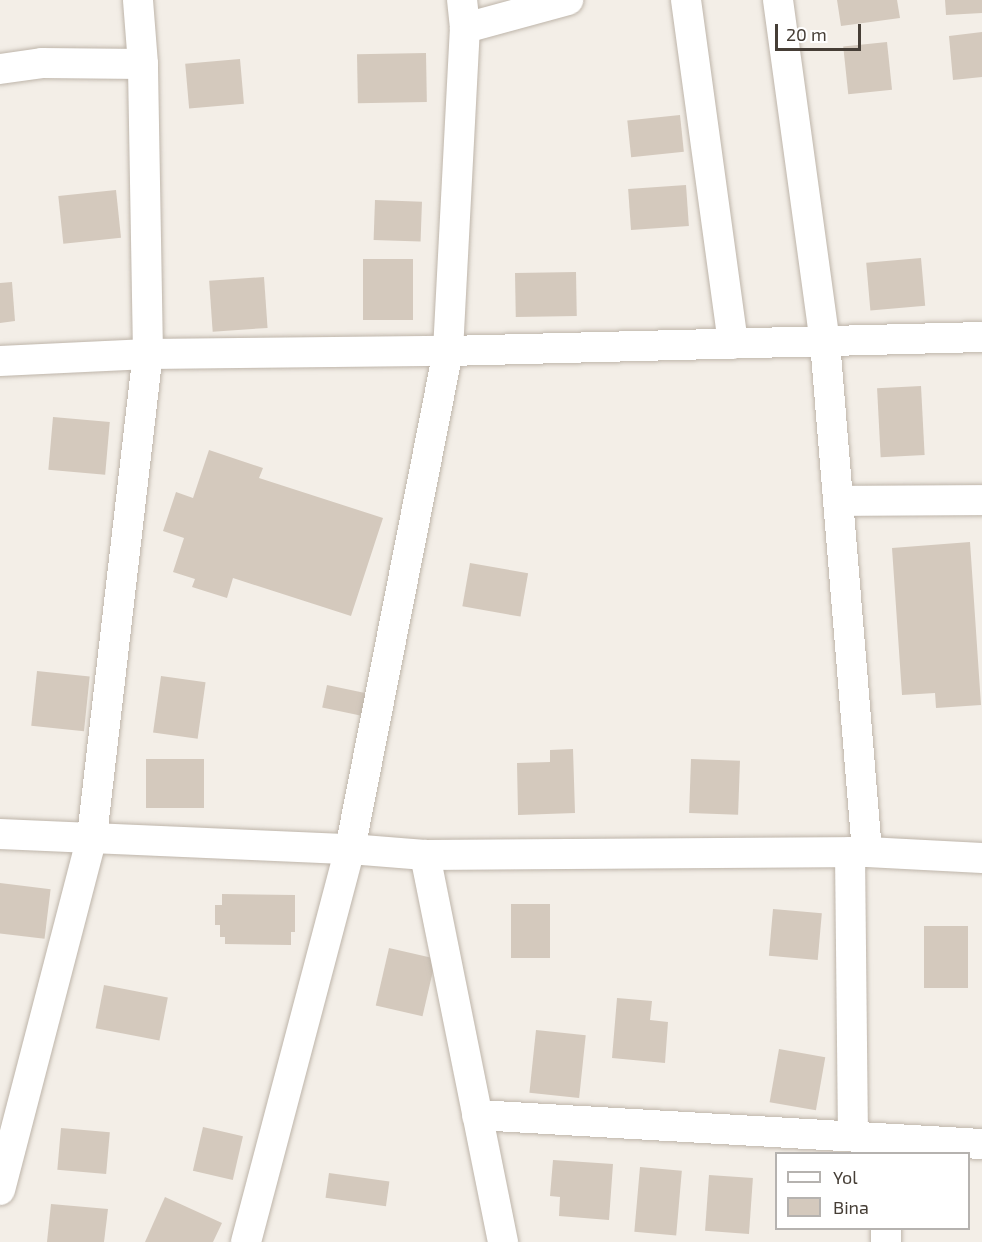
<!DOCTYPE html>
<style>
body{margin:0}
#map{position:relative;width:982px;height:1242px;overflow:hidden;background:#f3eee7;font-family:"Exo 2",sans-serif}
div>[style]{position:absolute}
.building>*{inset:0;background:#d4c9bd;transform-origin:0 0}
.roads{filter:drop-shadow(0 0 2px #beb5aa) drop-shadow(0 0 2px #beb5aa)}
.minor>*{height:30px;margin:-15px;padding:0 15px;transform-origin:15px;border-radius:15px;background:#fff}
span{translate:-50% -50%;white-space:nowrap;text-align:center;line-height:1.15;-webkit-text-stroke:5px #fff;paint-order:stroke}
.legend{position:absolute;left:775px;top:1152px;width:195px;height:78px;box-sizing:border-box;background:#fff;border:2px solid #b5b2af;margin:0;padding:8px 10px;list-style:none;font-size:18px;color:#463e36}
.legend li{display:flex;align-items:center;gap:12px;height:30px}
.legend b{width:30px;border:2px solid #b5b2af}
.scale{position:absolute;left:775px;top:24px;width:86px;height:27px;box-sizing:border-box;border:3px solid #463e36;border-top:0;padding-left:8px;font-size:18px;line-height:21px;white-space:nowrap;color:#463e36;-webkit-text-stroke:4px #fff;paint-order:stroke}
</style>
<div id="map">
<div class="building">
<div style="clip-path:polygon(837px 0,897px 0,900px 18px,841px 26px)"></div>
<div style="clip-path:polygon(945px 0,982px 0,982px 13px,946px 15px)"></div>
<div style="clip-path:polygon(982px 32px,982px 77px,953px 80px,949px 36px)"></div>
<div style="left:887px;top:42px;width:48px;height:44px;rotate:84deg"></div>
<div style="left:426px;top:53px;width:49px;height:69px;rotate:89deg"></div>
<div style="left:240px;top:59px;width:45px;height:55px;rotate:85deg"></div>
<div style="left:680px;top:115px;width:37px;height:53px;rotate:84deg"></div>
<div style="left:686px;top:185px;width:41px;height:58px;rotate:86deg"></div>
<div style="left:116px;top:190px;width:48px;height:58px;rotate:84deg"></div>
<div style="left:375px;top:200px;width:47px;height:40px;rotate:2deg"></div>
<div style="left:921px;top:258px;width:48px;height:55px;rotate:85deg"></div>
<div style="left:363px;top:259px;width:50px;height:61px"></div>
<div style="left:576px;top:272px;width:44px;height:61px;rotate:89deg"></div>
<div style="left:264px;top:277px;width:51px;height:55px;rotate:86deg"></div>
<div style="clip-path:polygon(12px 282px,15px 321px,0 323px,0 283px)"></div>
<div style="left:921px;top:386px;width:69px;height:44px;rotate:87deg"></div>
<div style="left:53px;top:417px;width:57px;height:53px;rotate:5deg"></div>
<div style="clip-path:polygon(209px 450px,263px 468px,259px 478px,383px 518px,351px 616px,233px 578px,227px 598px,192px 587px,195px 579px,173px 572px,184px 538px,163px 531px,176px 492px,193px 498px)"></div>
<div style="clip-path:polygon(970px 542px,981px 705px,936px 708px,935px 693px,902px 695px,892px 548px)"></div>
<div style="left:470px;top:563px;width:59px;height:44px;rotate:10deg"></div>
<div style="left:37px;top:671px;width:53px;height:55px;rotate:6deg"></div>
<div style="left:161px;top:676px;width:45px;height:57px;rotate:8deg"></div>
<div style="left:327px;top:685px;width:45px;height:23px;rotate:12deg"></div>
<div style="clip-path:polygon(573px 749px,575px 813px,518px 815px,517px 763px,550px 762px,550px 750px)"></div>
<div style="left:146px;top:759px;width:58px;height:49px"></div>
<div style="left:691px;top:759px;width:49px;height:54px;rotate:2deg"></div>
<div style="left:0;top:883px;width:51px;height:50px;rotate:7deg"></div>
<div style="clip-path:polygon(222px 894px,295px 895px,295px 932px,291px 932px,291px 945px,225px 944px,225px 937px,220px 937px,220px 925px,215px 925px,215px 905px,222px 905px)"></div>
<div style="left:511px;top:904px;width:39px;height:54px"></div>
<div style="left:773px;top:909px;width:49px;height:47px;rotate:5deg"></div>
<div style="left:924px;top:926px;width:44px;height:62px"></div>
<div style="left:389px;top:948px;width:48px;height:59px;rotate:13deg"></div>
<div style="left:104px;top:985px;width:65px;height:44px;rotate:11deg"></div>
<div style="clip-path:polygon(617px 998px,652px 1001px,650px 1020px,668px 1022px,665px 1063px,612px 1058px)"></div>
<div style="left:536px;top:1030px;width:50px;height:63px;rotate:6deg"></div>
<div style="left:779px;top:1049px;width:47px;height:54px;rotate:10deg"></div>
<div style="left:203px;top:1127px;width:41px;height:45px;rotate:13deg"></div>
<div style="left:61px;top:1128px;width:49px;height:42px;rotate:5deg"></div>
<div style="clip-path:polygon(553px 1160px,613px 1164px,609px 1220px,559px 1216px,560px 1197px,550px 1196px)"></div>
<div style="left:640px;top:1167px;width:42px;height:65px;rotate:5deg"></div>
<div style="left:329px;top:1173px;width:61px;height:25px;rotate:8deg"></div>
<div style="left:709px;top:1175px;width:44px;height:56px;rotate:4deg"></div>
<div style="clip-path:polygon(165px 1197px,222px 1223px,213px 1242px,145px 1242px)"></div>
<div style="clip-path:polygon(51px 1204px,108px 1209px,104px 1242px,47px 1242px)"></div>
</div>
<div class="roads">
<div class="minor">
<div style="left:686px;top:0;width:347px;rotate:82.2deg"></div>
<div style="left:778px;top:0;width:345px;rotate:82.2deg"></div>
<div style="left:825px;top:342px;width:512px;rotate:85.29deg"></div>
<div style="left:465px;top:28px;width:107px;rotate:-15.2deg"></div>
<div style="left:0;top:69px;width:42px;rotate:-8.1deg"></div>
<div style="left:42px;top:63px;width:101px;rotate:0.6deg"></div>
<div style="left:0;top:361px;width:148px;rotate:-2.7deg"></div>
<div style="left:148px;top:354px;width:300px;rotate:-0.6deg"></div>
<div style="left:448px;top:351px;width:534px;rotate:-1.5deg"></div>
<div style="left:839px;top:501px;width:143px;rotate:-0.4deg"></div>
<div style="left:0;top:834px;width:350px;rotate:2.5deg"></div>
<div style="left:350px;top:849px;width:75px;rotate:4.6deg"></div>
<div style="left:425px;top:855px;width:442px;rotate:-0.4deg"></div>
<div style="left:867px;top:852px;width:115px;rotate:3deg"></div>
<div style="left:850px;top:852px;width:283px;rotate:89.4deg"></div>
<div style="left:425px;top:855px;width:395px;rotate:78.6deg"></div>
<div style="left:477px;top:1115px;width:506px;rotate:3.29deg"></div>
<div style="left:0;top:1190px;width:366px;rotate:-75.4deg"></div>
<div style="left:92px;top:836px;width:485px;rotate:-83.4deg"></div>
<div style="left:148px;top:354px;width:290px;rotate:-91deg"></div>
<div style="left:143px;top:64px;width:64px;rotate:-94.5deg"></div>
<div style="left:886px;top:1228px;width:14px;rotate:90deg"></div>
<div style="left:246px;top:1242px;width:407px;rotate:-75.2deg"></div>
<div style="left:350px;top:849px;width:508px;rotate:-78.87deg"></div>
<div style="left:448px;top:351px;width:323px;rotate:-87deg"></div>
<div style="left:465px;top:28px;width:28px;rotate:-96deg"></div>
</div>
</div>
<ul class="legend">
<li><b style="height:8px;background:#fff"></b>Yol</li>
<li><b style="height:16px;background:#d4c9bd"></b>Bina</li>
</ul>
<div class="scale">20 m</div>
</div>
